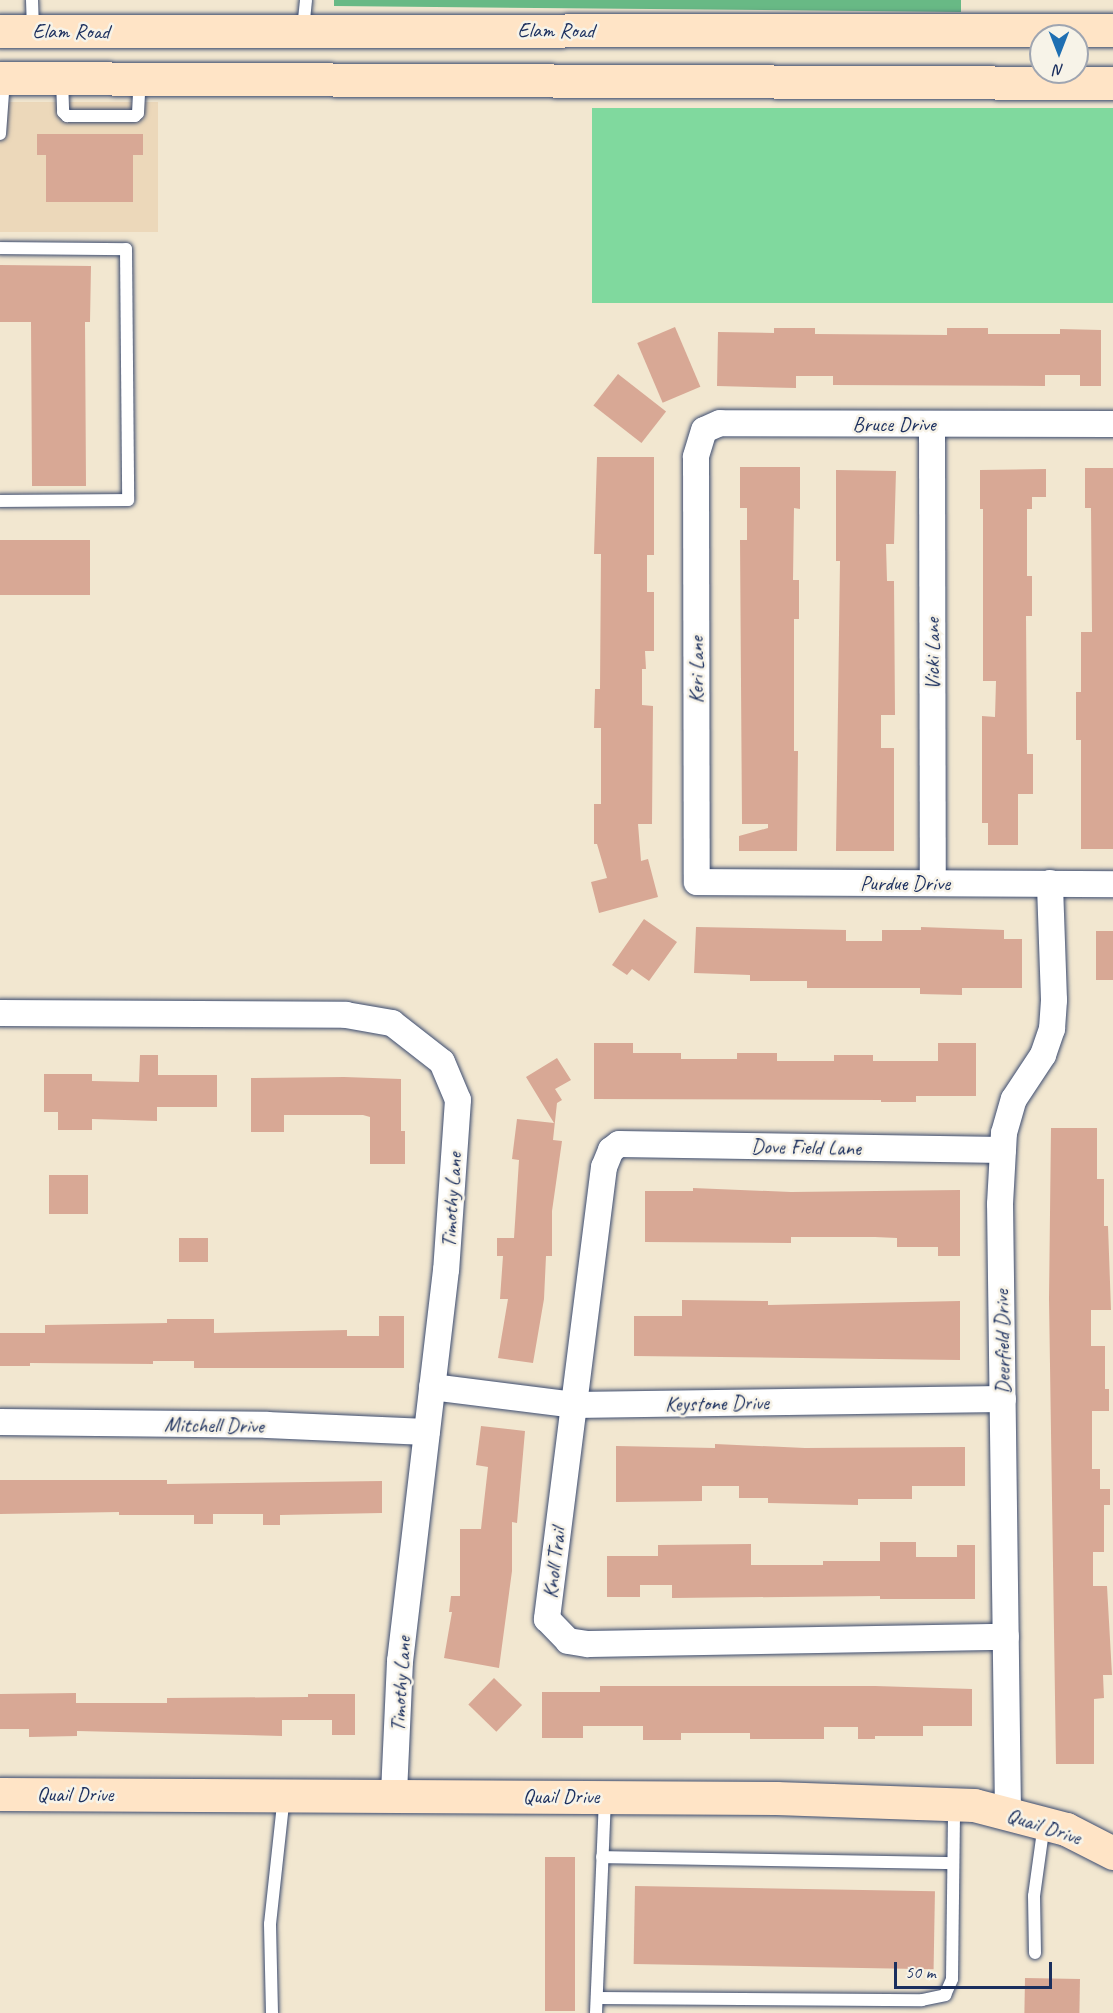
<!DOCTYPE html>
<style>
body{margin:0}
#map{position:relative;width:1113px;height:2013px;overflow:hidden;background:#f2e7d0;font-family:Caveat,sans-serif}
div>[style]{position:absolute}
.built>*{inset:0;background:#ecd8ba;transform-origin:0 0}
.green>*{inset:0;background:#80d99e;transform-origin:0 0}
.forest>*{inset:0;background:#68b985}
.building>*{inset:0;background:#d8a895;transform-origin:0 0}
.roads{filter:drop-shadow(0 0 2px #3b4b6f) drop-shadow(0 0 2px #3b4b6f)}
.lane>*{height:12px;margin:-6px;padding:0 6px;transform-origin:6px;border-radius:6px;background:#fff}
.street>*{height:26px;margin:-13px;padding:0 13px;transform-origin:13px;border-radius:13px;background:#fff}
.secondary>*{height:33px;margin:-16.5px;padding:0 16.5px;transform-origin:16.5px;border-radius:16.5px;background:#ffe4c6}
span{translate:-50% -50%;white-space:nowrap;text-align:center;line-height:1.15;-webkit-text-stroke:5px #f7f3e8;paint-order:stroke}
.street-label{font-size:21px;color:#1b2f5e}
.north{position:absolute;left:1029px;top:24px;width:60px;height:60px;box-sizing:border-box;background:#f7f3e8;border:2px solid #9fa5b1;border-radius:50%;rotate:180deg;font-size:16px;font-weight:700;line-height:24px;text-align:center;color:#1b2f5e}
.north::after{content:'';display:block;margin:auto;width:21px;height:27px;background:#1f6fb2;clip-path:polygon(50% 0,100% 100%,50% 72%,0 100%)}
.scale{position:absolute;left:894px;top:1962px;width:158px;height:27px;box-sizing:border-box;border:3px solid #1b2f5e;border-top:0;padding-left:8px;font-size:18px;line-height:21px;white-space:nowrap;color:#1b2f5e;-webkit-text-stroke:4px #f7f3e8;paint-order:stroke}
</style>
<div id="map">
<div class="built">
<div style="left:0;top:102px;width:158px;height:130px"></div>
</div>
<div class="green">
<div style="left:592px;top:108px;width:521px;height:195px"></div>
</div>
<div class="forest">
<div style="clip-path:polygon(334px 0,961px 0,961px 12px,334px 6px)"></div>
</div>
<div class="building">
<div style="clip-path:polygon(37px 134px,143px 134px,143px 155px,133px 155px,133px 202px,46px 202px,46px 155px,37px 155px)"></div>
<div style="clip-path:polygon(0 265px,91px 266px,90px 322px,85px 322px,86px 486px,32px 486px,31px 322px,0 322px)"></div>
<div style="left:675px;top:327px;width:65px;height:41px;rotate:67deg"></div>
<div style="clip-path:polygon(774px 328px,815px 328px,815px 334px,947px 335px,947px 328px,988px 328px,988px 334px,1060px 334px,1060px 329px,1101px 330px,1101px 386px,1080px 386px,1080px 375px,1045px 375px,1045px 386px,833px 385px,833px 376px,796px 376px,796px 388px,717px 386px,718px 332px,774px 333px)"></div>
<div style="left:618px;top:374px;width:61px;height:40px;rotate:38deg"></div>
<div style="clip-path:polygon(597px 457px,654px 457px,654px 555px,647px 555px,647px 592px,654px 592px,654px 651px,645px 651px,646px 669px,642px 669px,642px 705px,653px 706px,652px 824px,638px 824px,641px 861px,648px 859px,658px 897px,599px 913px,591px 882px,607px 878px,597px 844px,594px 844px,594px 804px,601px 804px,601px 728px,594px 728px,595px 689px,600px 689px,601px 554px,594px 554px)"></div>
<div style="clip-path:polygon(740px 467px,800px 467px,800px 509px,794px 508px,793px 580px,799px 580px,799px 619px,794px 619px,794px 751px,798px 751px,797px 851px,739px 851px,739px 836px,768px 828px,768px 824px,742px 824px,740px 540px,747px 540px,747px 508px,740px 508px)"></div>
<div style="clip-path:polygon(1085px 468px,1113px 468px,1113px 849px,1081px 849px,1081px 740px,1076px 740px,1076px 692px,1081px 692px,1081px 632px,1092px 632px,1091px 508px,1085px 508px)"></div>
<div style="clip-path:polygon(1046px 469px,1046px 497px,1032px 497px,1032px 509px,1027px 509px,1027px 576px,1032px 576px,1032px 616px,1026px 616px,1027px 754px,1033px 754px,1033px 794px,1018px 794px,1018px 845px,988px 845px,988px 823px,982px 823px,982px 716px,995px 717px,996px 681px,983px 681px,983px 509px,980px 509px,980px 470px)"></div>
<div style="clip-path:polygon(836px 470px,896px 471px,894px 544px,886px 544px,887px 581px,894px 581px,895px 715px,881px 715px,881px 748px,894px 748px,894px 851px,836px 851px,840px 561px,836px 561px)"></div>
<div style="left:0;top:540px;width:90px;height:55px"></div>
<div style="clip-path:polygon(644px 919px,677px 942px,649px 981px,632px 969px,627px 975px,612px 965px)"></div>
<div style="clip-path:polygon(696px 927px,846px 930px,846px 941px,882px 941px,882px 930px,921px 930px,921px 927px,1004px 930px,1004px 939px,1022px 939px,1022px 988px,962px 988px,962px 995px,920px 994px,920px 988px,807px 988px,807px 981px,750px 981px,750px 975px,694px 973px)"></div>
<div style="left:1096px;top:931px;width:17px;height:49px"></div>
<div style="clip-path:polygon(594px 1043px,633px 1043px,633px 1053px,681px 1053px,681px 1059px,737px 1059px,737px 1053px,777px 1053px,777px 1061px,834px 1061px,834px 1055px,873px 1055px,873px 1061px,938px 1061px,938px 1043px,976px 1043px,976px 1096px,916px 1096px,916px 1102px,881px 1102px,881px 1100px,594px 1099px)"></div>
<div style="clip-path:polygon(140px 1055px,158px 1055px,158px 1075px,217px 1075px,217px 1107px,157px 1107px,157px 1121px,92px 1119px,92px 1130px,58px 1130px,58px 1112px,44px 1112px,44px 1074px,92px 1074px,92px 1081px,139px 1082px)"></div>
<div style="clip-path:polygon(557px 1058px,571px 1080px,555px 1089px,562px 1100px,557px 1103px,553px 1140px,562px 1141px,552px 1211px,552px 1256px,546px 1256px,544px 1299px,533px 1363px,498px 1358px,508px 1299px,500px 1299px,503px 1256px,497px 1256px,497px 1238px,514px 1238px,519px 1160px,512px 1159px,517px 1119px,554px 1123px,526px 1077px)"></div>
<div style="clip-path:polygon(344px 1077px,401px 1079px,401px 1131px,405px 1131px,405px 1164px,370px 1164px,370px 1117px,363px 1115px,284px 1115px,284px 1132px,251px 1132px,251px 1078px)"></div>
<div style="clip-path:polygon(1051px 1128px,1097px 1128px,1097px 1179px,1104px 1179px,1104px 1226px,1108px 1226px,1111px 1310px,1091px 1310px,1091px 1346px,1105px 1346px,1105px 1389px,1109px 1389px,1109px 1411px,1092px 1411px,1092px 1469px,1100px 1469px,1100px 1489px,1110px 1489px,1110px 1505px,1104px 1505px,1104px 1552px,1093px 1552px,1093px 1586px,1107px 1586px,1112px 1675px,1103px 1675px,1104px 1698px,1094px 1699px,1094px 1764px,1056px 1764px,1049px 1299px)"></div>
<div style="left:49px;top:1175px;width:39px;height:39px"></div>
<div style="clip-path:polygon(693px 1188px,791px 1192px,960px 1190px,960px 1256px,938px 1256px,938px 1247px,897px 1247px,897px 1238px,875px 1237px,791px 1237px,791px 1243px,645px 1242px,645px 1191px,693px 1191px)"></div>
<div style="left:179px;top:1238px;width:29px;height:24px"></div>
<div style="clip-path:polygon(682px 1300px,768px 1301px,768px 1305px,960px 1301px,960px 1360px,634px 1356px,634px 1316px,682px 1316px)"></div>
<div style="clip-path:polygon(379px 1316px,404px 1316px,404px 1368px,194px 1368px,194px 1361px,153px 1361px,153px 1364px,30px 1363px,30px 1366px,0 1366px,0 1333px,45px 1333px,45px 1325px,167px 1323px,167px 1319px,214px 1319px,214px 1333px,347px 1330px,347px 1336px,379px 1336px)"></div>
<div style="clip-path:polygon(481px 1426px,525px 1431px,517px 1523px,512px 1522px,512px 1571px,499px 1668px,444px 1658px,452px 1612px,449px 1612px,451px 1596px,460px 1596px,460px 1529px,481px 1529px,488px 1467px,476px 1465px)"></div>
<div style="clip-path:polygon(715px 1444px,805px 1448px,965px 1447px,965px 1486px,912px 1486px,912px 1499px,858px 1499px,858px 1505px,768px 1503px,768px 1498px,739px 1498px,739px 1486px,702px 1486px,702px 1501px,616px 1502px,616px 1446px,715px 1448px)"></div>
<div style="clip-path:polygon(0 1480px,167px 1480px,167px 1484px,382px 1481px,382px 1513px,280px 1515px,280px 1525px,263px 1525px,263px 1514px,213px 1514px,213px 1524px,194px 1524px,194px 1515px,119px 1515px,119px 1512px,0 1514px)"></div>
<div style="clip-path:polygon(880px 1542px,916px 1542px,916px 1557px,957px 1557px,957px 1545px,975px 1545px,975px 1599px,880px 1599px,880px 1596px,672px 1598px,672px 1585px,640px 1585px,640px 1597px,607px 1597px,607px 1556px,658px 1556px,658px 1545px,751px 1544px,751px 1565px,823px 1565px,823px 1561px,880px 1561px)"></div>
<div style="left:494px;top:1678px;width:39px;height:37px;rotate:44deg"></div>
<div style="clip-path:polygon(600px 1686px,875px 1686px,972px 1689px,972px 1726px,923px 1726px,923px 1736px,875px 1736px,875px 1739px,858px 1739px,858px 1727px,824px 1727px,824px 1739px,750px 1739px,750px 1733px,681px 1733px,681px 1740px,643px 1740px,643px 1726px,583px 1726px,583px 1738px,542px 1738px,542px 1692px,600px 1692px)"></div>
<div style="clip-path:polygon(76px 1693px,76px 1703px,167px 1703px,167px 1698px,308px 1697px,308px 1694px,355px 1694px,355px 1735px,332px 1735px,332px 1720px,282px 1720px,282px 1736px,77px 1731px,77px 1736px,29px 1737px,29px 1729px,0 1729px,0 1694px)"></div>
<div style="left:545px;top:1857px;width:30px;height:154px"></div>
<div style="left:635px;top:1886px;width:300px;height:78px;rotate:1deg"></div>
<div style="left:1025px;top:1978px;width:55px;height:35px;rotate:1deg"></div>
</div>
<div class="roads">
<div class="lane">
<div style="left:32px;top:0;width:29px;rotate:88deg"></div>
<div style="left:303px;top:29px;width:29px;rotate:-84deg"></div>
<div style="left:62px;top:79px;width:33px;rotate:88deg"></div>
<div style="left:63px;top:112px;width:6px;rotate:45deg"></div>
<div style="left:67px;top:116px;width:68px"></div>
<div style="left:135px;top:116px;width:4px;rotate:-45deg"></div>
<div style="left:138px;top:113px;width:33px;rotate:-87deg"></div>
<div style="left:0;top:134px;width:55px;rotate:-85.8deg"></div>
<div style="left:0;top:248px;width:126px;rotate:0.5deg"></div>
<div style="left:126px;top:249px;width:251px;rotate:89.5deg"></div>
<div style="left:128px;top:500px;width:128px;rotate:179.6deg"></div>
<div style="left:602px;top:1857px;width:351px;rotate:1deg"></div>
<div style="left:1035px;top:1953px;width:57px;rotate:-91deg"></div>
<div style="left:1034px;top:1896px;width:73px;rotate:-82.1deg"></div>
<div style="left:597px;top:1998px;width:325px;rotate:0.4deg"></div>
<div style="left:922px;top:2000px;width:24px;rotate:-12deg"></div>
<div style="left:945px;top:1995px;width:17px;rotate:-66deg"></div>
<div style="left:952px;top:1979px;width:173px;rotate:-89.3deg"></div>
<div style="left:272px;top:2013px;width:89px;rotate:-91.3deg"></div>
<div style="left:270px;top:1924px;width:129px;rotate:-83.8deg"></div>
<div style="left:596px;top:2013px;width:215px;rotate:-87.6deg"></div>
</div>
<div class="street">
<div style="left:932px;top:424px;width:459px;rotate:89.9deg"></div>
<div style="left:1113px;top:424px;width:393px;rotate:-179.9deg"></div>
<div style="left:720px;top:423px;width:17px;rotate:156deg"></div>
<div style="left:704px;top:430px;width:28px;rotate:107deg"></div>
<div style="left:696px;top:457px;width:425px;rotate:89.9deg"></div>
<div style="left:697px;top:882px;width:416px;rotate:0.3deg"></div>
<div style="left:0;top:1013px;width:346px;rotate:0.3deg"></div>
<div style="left:346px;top:1015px;width:47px;rotate:9.9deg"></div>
<div style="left:392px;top:1023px;width:63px;rotate:38deg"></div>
<div style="left:442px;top:1062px;width:41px;rotate:67.2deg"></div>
<div style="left:458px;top:1100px;width:170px;rotate:94deg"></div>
<div style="left:446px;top:1270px;width:394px;rotate:96.7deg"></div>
<div style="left:400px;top:1661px;width:134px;rotate:92.6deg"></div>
<div style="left:1003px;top:1150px;width:384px;rotate:-179.1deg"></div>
<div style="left:619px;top:1144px;width:10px;rotate:143deg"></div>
<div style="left:611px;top:1150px;width:18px;rotate:112deg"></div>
<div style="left:604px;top:1167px;width:456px;rotate:97.2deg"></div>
<div style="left:547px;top:1619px;width:30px;rotate:46deg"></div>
<div style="left:568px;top:1641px;width:20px;rotate:9deg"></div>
<div style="left:588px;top:1644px;width:418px;rotate:-1deg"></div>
<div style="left:432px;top:1387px;width:143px;rotate:7.2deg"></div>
<div style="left:574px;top:1405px;width:429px;rotate:-0.8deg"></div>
<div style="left:0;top:1422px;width:267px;rotate:0.6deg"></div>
<div style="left:267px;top:1425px;width:160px;rotate:2.5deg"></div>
<div style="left:1008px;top:1813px;width:609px;rotate:-90.75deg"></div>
<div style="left:1000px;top:1204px;width:71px;rotate:-86.8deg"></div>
<div style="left:1004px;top:1133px;width:35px;rotate:-74deg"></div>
<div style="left:1014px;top:1099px;width:53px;rotate:-56.6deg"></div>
<div style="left:1043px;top:1055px;width:28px;rotate:-71deg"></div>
<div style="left:1052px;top:1029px;width:29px;rotate:-86deg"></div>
<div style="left:1054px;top:1000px;width:117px;rotate:-92deg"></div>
</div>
<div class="secondary">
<div style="left:0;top:31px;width:1113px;rotate:-0.05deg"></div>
<div style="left:0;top:78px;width:1113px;rotate:0.26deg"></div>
<div style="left:0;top:1794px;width:776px;rotate:0.3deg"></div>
<div style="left:776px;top:1798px;width:198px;rotate:2deg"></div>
<div style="left:974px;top:1805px;width:95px;rotate:14.6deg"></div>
<div style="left:1066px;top:1829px;width:53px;rotate:27.1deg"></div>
</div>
</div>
<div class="street-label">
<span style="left:556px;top:30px">Elam Road</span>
<span style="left:71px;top:31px">Elam Road</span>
<span style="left:894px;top:424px">Bruce Drive</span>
<span style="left:932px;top:654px;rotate:-90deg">Vicki Lane</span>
<span style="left:696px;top:670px;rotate:-90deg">Keri Lane</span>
<span style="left:905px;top:883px">Purdue Drive</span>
<span style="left:806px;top:1147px;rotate:1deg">Dove Field Lane</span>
<span style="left:451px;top:1200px;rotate:-86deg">Timothy Lane</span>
<span style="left:1002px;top:1342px;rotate:-91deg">Deerfield Drive</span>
<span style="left:717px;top:1403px;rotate:-1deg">Keystone Drive</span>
<span style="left:214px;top:1425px;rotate:1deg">Mitchell Drive</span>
<span style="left:554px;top:1563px;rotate:-83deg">Knoll Trail</span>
<span style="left:400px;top:1684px;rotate:-86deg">Timothy Lane</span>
<span style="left:75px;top:1794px">Quail Drive</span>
<span style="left:561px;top:1796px">Quail Drive</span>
<span style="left:1044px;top:1826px;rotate:18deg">Quail Drive</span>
</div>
<div class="north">N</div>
<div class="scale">50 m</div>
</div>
